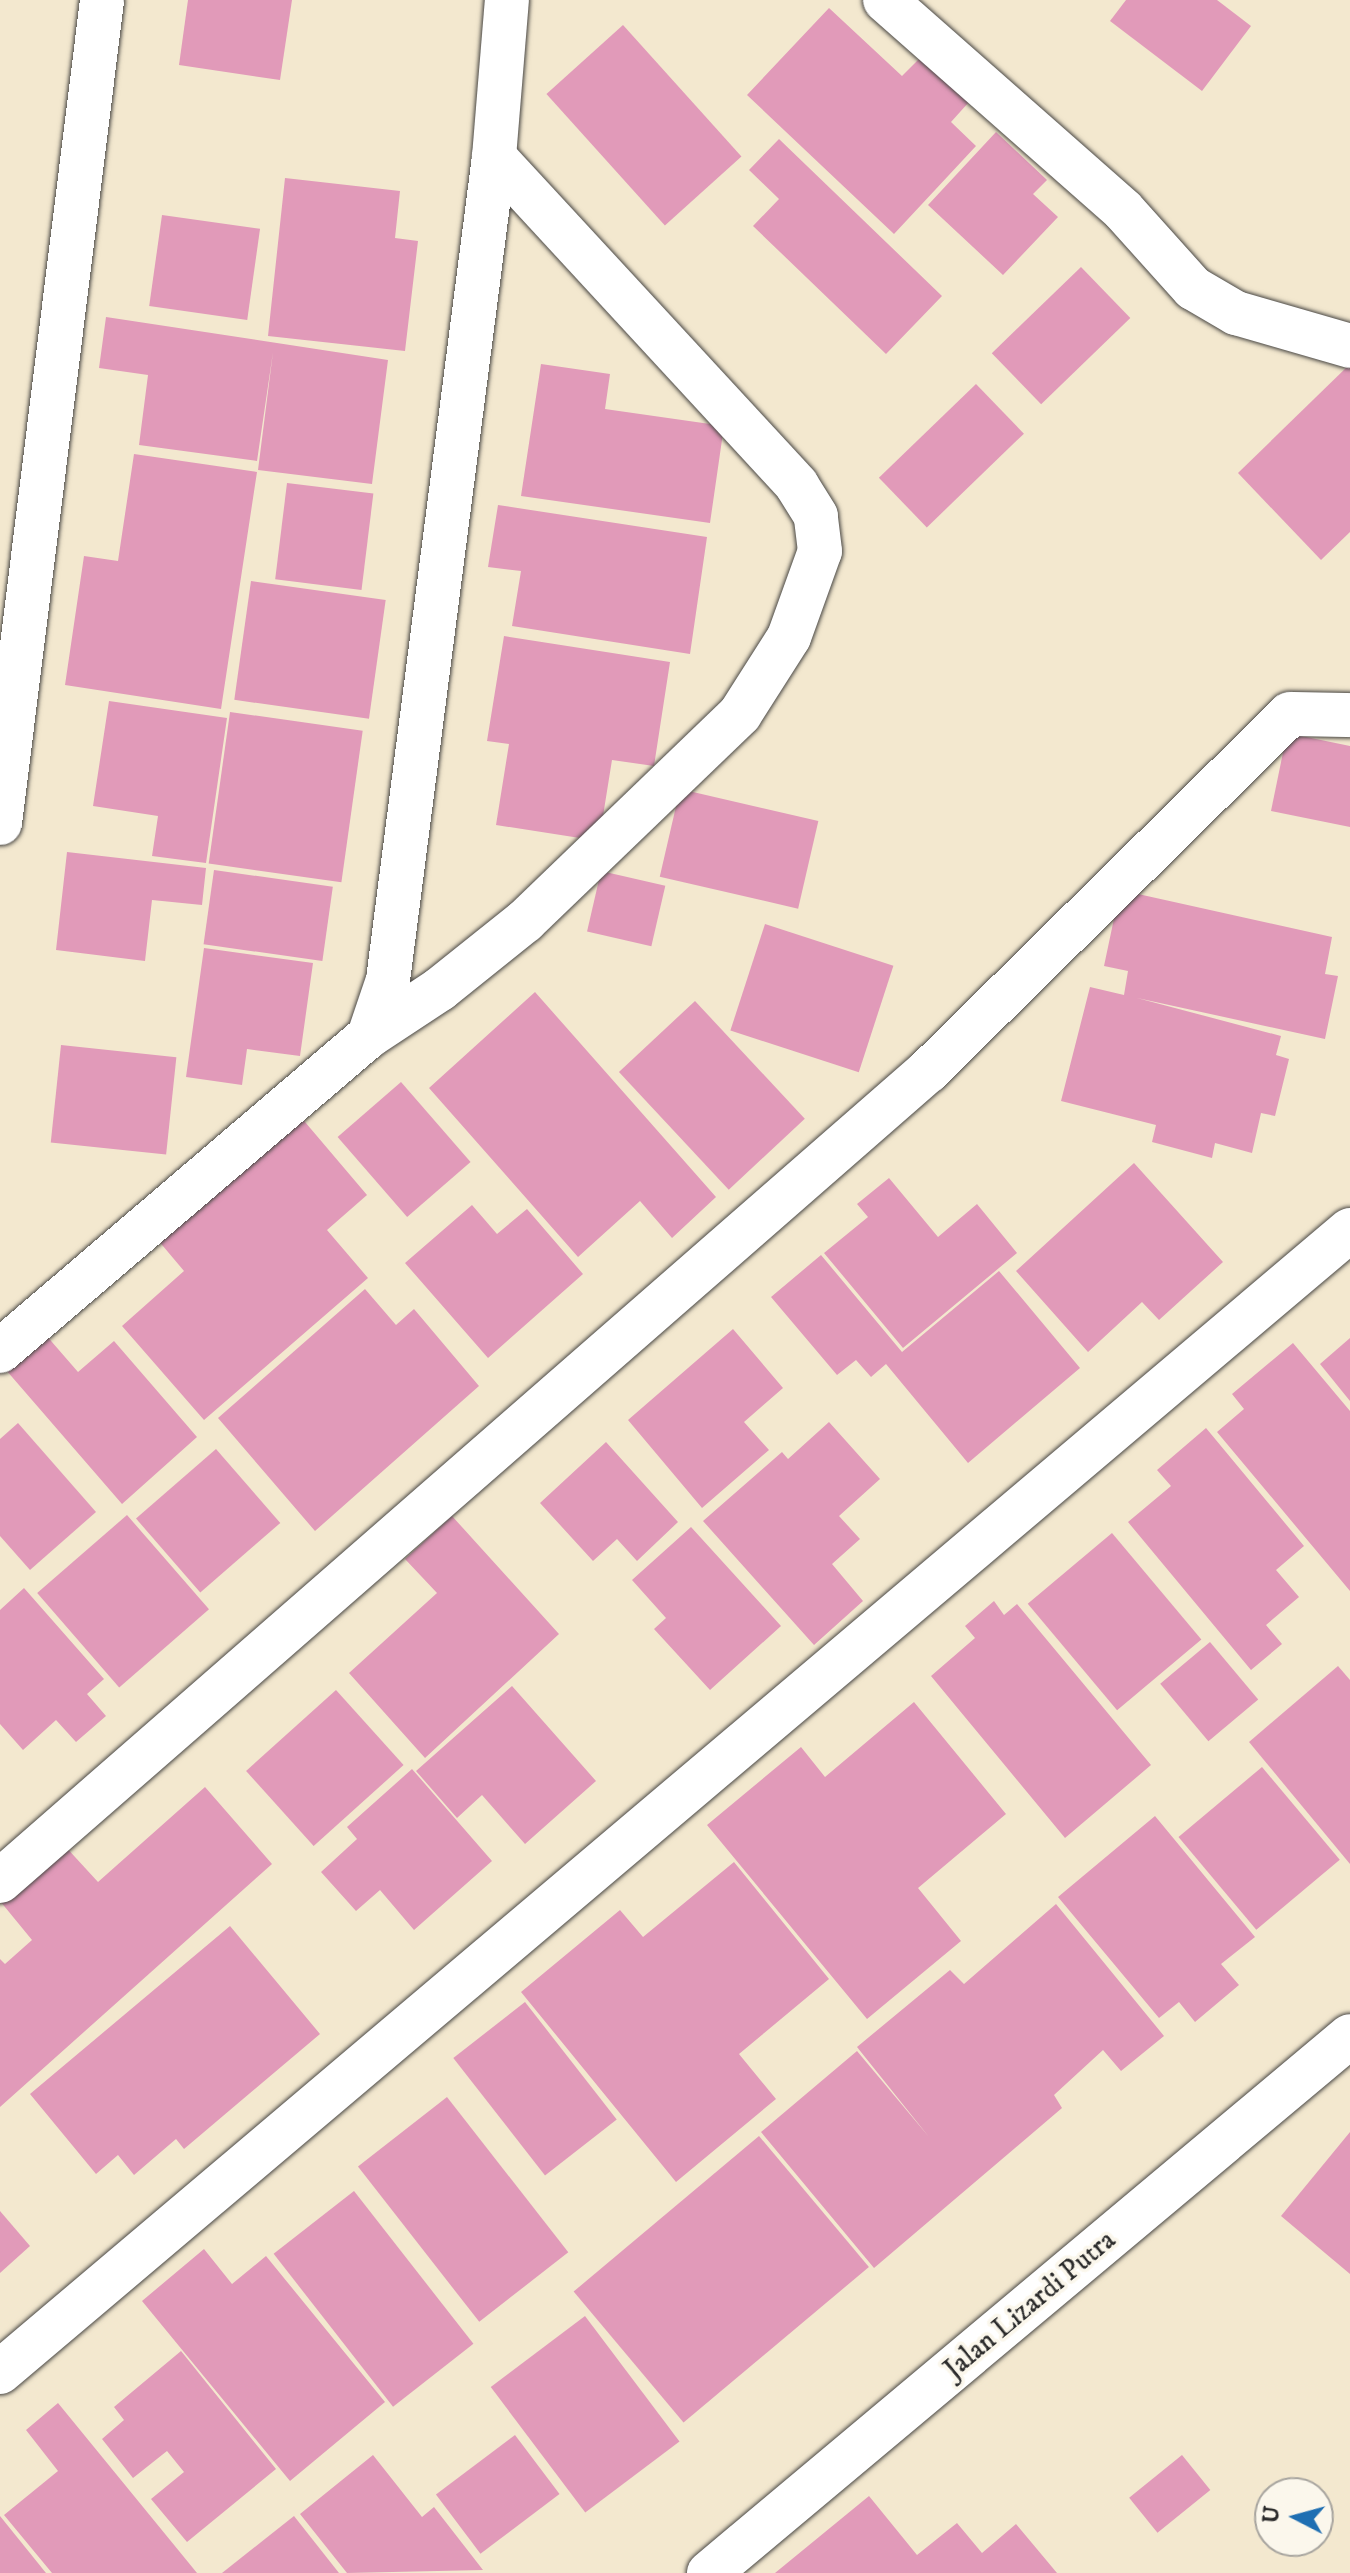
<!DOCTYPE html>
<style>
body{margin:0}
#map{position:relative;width:1350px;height:2573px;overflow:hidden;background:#f3e8cf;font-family:"IM FELL DW Pica",serif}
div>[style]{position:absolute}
.building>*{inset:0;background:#e19ab9;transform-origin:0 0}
.roads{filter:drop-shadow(0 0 2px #494744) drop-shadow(0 0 2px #494744)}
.minor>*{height:44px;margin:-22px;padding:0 22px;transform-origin:22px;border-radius:22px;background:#fff}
span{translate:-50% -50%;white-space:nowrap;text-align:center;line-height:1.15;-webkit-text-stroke:7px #fbf7ec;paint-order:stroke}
.street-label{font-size:28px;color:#2b2b2b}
.north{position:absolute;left:1254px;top:2477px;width:80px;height:80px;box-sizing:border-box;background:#fbf7ec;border:2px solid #a8a59f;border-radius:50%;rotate:276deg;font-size:22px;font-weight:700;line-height:32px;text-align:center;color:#2b2b2b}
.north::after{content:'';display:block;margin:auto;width:28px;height:36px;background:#1f6fb2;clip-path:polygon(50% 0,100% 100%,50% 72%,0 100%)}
</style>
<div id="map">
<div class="building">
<div style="clip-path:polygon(188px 0,292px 0,280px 80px,179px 65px)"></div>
<div style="clip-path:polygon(1126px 0,1217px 0,1251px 26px,1202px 91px,1110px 21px)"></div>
<div style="clip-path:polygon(829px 8px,902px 76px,922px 56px,969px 102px,951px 122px,976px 146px,894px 234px,747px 95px)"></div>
<div style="left:623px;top:25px;width:177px;height:103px;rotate:48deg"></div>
<div style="clip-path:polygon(996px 132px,1047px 180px,1033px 194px,1058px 217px,1003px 275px,928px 205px)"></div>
<div style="clip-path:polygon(779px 139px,942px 296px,886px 354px,753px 226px,779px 199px,749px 170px)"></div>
<div style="clip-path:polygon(285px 178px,400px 191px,395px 238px,418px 241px,405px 351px,268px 336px)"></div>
<div style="left:162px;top:215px;width:99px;height:92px;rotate:8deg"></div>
<div style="left:1081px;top:267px;width:71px;height:124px;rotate:46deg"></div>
<div style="clip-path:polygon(106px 317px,388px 360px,372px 484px,258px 470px,273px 352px,257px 461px,139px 445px,148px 375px,99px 368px)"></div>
<div style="clip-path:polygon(541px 364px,610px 374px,605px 409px,724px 426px,710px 523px,521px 496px)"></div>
<div style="clip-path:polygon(1350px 364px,1350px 532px,1321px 560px,1238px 473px)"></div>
<div style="left:976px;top:384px;width:69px;height:135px;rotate:46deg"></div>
<div style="clip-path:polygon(134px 454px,257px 472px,221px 709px,65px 685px,84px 556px,118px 561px)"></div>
<div style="left:287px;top:483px;width:87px;height:97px;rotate:7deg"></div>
<div style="clip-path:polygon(498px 505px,707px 537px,690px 654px,512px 626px,521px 571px,488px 567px)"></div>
<div style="left:251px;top:581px;width:136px;height:120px;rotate:8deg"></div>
<div style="clip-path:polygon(504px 636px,670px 662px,654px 766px,612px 760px,599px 841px,496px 825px,509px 744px,487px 741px)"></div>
<div style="clip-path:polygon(109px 701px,227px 718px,206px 863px,152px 856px,158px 816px,93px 806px)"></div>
<div style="left:230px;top:712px;width:134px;height:153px;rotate:8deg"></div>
<div style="clip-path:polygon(1287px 733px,1350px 746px,1350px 827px,1271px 811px)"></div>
<div style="left:680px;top:789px;width:142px;height:90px;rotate:13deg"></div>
<div style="clip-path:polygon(67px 852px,206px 868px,202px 905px,152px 900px,145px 961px,56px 950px)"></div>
<div style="left:214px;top:870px;width:120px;height:75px;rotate:8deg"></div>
<div style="left:601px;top:871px;width:66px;height:62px;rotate:13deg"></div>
<div style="clip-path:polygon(1120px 890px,1332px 937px,1325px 974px,1338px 976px,1325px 1039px,1137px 998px,1281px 1036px,1276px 1055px,1289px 1059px,1275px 1116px,1261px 1113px,1252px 1153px,1215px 1143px,1212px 1158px,1152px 1142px,1156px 1125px,1061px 1101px,1090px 987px,1124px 995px,1128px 971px,1104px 966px)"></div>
<div style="left:765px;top:924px;width:135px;height:112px;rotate:18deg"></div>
<div style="clip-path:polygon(204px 948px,313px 963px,300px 1056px,247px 1049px,242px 1085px,186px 1077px)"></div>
<div style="clip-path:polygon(535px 992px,716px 1197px,672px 1238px,640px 1201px,578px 1257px,429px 1088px)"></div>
<div style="left:695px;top:1001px;width:161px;height:104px;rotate:47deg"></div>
<div style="left:61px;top:1045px;width:116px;height:98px;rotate:6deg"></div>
<div style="left:401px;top:1082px;width:106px;height:84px;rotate:49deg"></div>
<div style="clip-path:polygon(294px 1109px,367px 1195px,327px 1230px,368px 1278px,204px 1420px,122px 1326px,184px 1271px,152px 1233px)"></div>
<div style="clip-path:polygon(1134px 1163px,1223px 1262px,1159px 1320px,1142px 1302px,1088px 1352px,1016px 1271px)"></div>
<div style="clip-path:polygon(889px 1178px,938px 1237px,977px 1204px,1017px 1253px,903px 1348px,824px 1253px,868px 1217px,857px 1204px)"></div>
<div style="clip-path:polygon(472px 1205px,497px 1234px,527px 1209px,583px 1274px,488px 1358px,405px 1263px)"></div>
<div style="clip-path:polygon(821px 1255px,902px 1352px,999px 1271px,1080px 1368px,968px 1463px,886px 1364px,871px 1377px,856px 1360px,837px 1375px,771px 1297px)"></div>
<div style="clip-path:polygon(365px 1289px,396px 1325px,414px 1309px,479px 1386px,315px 1531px,218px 1418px)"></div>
<div style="clip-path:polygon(733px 1329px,783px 1388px,744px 1422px,769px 1450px,702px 1508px,628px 1420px)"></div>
<div style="clip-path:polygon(45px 1334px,78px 1372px,114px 1341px,197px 1437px,122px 1504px,6px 1370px)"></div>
<div style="clip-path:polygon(1350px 1338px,1350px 1401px,1320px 1364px)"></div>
<div style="clip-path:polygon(1293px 1343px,1350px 1411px,1350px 1591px,1217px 1432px,1244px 1409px,1232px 1394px)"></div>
<div style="clip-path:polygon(829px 1422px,880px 1479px,839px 1516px,860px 1539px,832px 1564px,863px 1601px,814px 1645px,703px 1521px,782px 1452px,788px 1459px)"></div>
<div style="clip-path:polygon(18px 1423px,96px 1512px,30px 1570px,0 1536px,0 1439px)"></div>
<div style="clip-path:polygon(1206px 1428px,1304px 1546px,1276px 1570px,1299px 1597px,1266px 1625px,1282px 1644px,1251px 1670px,1128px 1522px,1171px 1486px,1157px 1470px)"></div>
<div style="clip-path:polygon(606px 1442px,678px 1522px,637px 1561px,617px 1539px,593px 1561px,540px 1503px)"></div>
<div style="left:216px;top:1449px;width:98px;height:106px;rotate:49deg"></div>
<div style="left:127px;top:1515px;width:125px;height:119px;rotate:49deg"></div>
<div style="clip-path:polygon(452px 1516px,559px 1634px,425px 1758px,349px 1673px,437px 1593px,405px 1559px)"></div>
<div style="clip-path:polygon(691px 1527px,781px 1626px,710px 1690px,654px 1629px,666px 1618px,632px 1580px)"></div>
<div style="left:1112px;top:1533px;width:139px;height:110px;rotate:50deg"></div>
<div style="clip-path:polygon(24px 1588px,104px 1679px,87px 1694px,106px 1716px,76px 1742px,56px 1720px,23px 1750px,0 1724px,0 1610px)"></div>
<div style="clip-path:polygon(994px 1601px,1004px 1615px,1017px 1604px,1151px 1765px,1065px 1838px,931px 1676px,975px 1638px,965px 1626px)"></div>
<div style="left:1210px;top:1642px;width:75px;height:65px;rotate:50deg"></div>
<div style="clip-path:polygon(1338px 1666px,1350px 1680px,1350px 1864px,1249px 1742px)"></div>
<div style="clip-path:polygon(512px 1686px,596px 1781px,525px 1844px,482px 1795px,457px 1818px,416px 1771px)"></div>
<div style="left:336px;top:1690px;width:101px;height:121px;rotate:48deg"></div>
<div style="clip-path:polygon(914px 1702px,1006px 1814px,918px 1888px,961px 1941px,867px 2019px,707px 1825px,801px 1747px,825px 1777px)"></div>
<div style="left:1262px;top:1767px;width:121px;height:109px;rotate:50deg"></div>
<div style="clip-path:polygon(412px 1769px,492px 1861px,414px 1930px,380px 1890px,356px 1911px,321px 1872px,357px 1839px,347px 1827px)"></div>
<div style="clip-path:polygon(205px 1787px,272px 1864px,0 2107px,0 1959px,5px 1964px,32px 1940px,0 1901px,64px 1845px,98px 1882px)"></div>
<div style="clip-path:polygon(1155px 1816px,1255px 1937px,1221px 1964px,1239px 1985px,1195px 2022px,1179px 2002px,1159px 2018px,1058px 1897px)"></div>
<div style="clip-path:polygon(734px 1862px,829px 1979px,739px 2054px,776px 2099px,676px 2182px,521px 1992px,620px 1910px,643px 1937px)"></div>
<div style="clip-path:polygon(1056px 1904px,1164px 2036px,1121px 2071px,1103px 2050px,1054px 2095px,1062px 2108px,874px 2268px,761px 2132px,857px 2051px,929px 2137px,857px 2047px,950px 1970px,964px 1984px)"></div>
<div style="clip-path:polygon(230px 1926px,320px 2034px,184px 2149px,176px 2139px,134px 2175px,118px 2155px,96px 2174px,30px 2094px)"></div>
<div style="left:525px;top:2002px;width:149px;height:91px;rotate:52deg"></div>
<div style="left:447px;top:2097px;width:197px;height:113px;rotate:52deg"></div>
<div style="clip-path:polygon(1350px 2132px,1350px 2274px,1281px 2216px)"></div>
<div style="left:759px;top:2136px;width:171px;height:242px;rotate:50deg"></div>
<div style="left:354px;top:2191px;width:194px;height:102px;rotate:52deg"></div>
<div style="clip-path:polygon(0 2211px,30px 2246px,0 2273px)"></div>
<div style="clip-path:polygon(204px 2249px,232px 2284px,266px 2256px,385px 2402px,290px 2481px,142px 2301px)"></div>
<div style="left:585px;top:2316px;width:157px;height:118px;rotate:53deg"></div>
<div style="clip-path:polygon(181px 2351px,276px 2469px,187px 2542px,151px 2499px,184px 2472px,167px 2451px,133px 2478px,102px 2439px,124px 2420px,114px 2407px)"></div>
<div style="clip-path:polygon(58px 2403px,197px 2573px,52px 2573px,4px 2515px,58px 2471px,26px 2430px)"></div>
<div style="left:515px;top:2435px;width:74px;height:99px;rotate:53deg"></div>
<div style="clip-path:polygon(373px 2455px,422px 2517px,434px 2507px,483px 2570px,347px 2573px,300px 2514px)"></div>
<div style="left:1182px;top:2455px;width:45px;height:68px;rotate:51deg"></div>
<div style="clip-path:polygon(869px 2496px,917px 2555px,957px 2523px,982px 2553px,1016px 2524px,1057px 2573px,775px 2573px)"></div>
<div style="clip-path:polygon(0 2516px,46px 2573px,0 2573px)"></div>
<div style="clip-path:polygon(294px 2516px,339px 2573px,222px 2573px)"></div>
</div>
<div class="roads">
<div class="minor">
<div style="left:885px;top:0;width:317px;rotate:41.4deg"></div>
<div style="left:1123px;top:210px;width:105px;rotate:48.1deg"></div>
<div style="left:1193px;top:288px;width:50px;rotate:30.2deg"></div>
<div style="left:1236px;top:313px;width:119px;rotate:16.1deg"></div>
<div style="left:0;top:823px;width:829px;rotate:-82.93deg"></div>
<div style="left:369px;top:1036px;width:59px;rotate:-71.3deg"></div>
<div style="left:388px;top:980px;width:830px;rotate:-82.66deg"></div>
<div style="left:494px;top:157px;width:158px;rotate:-85.3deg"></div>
<div style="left:0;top:1351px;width:485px;rotate:-40.5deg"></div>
<div style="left:369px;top:1036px;width:85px;rotate:-33.5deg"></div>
<div style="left:440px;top:989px;width:109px;rotate:-38.7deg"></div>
<div style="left:525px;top:921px;width:298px;rotate:-43.9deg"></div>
<div style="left:740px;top:714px;width:91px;rotate:-57.5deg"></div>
<div style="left:789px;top:637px;width:91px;rotate:-70.2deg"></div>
<div style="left:820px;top:551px;width:35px;rotate:-97deg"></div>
<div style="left:816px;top:516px;width:36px;rotate:-122deg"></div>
<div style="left:797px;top:485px;width:447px;rotate:-132.7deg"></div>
<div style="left:0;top:1881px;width:1232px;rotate:-41.12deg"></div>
<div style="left:928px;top:1071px;width:508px;rotate:-44.6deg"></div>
<div style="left:1290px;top:714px;width:60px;rotate:1deg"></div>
<div style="left:0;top:2372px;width:1768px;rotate:-40.23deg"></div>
<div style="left:709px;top:2573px;width:836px;rotate:-39.95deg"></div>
</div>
</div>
<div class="street-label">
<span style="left:1030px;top:2305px;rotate:-40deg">Jalan Lizardi Putra</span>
</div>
<div class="north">U</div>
</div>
